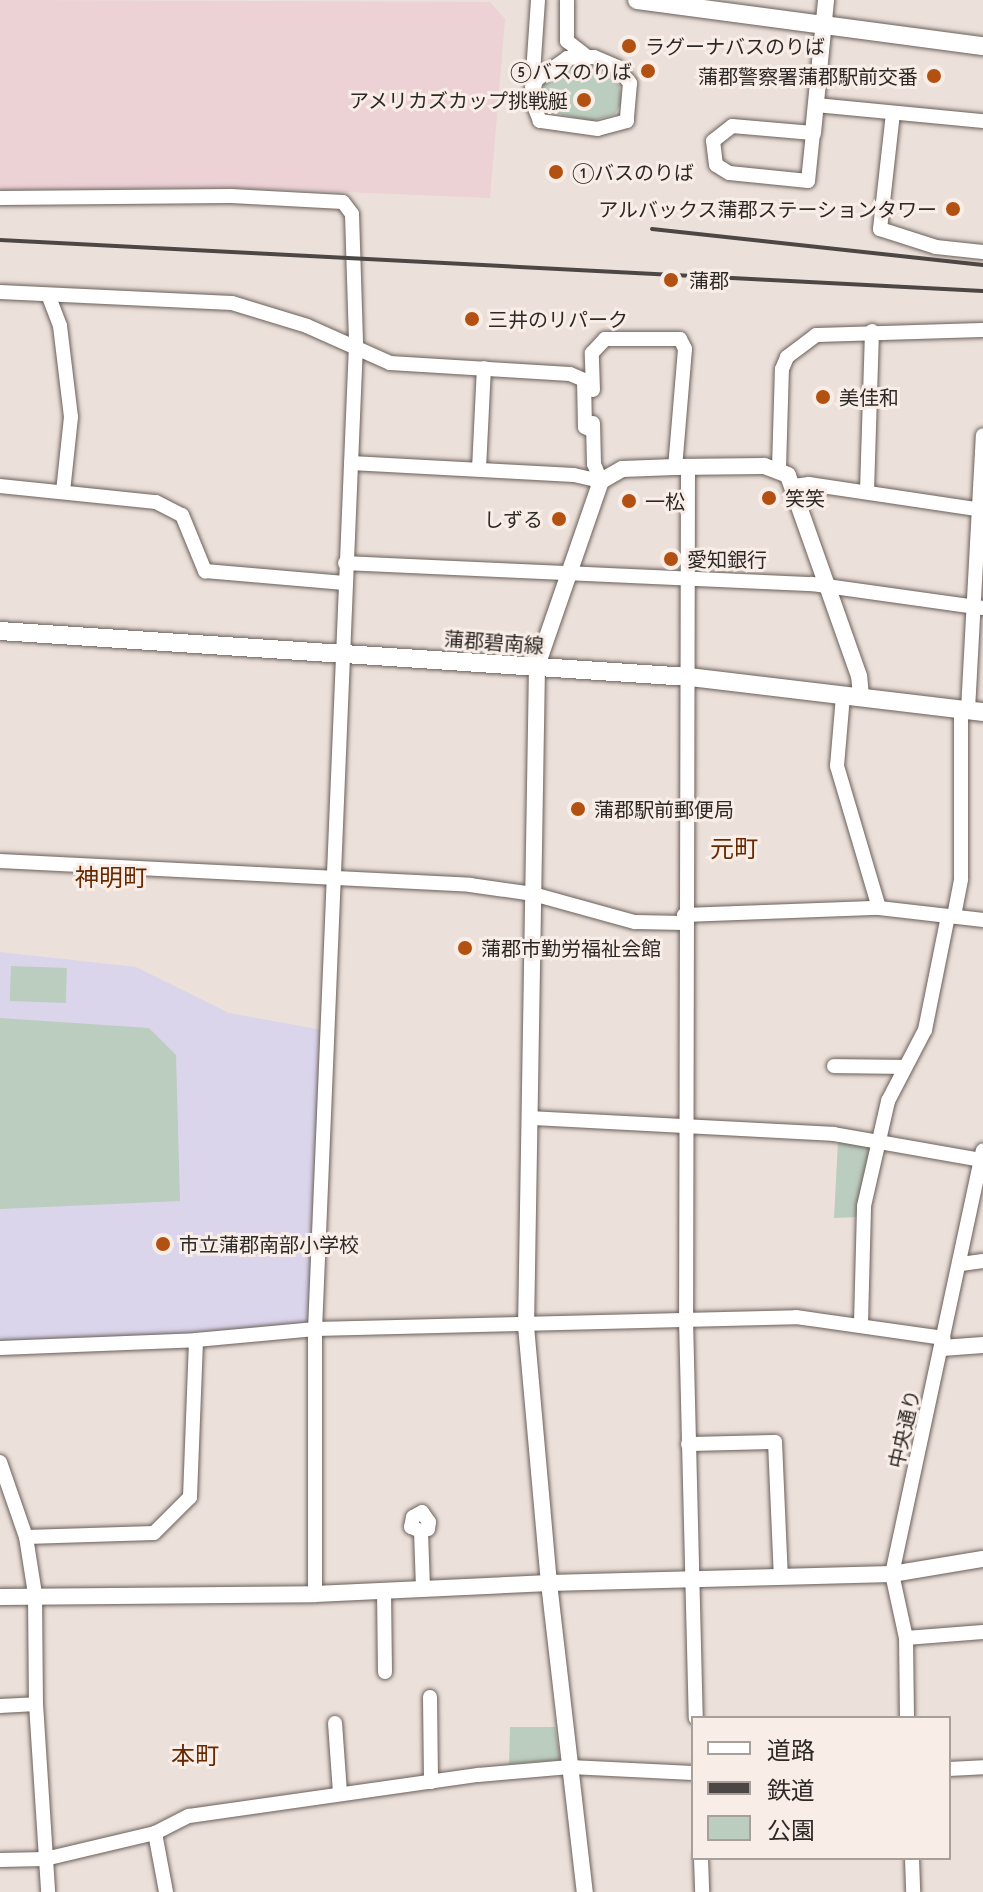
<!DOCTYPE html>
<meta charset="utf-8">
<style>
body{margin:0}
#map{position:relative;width:983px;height:1892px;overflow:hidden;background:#ece0da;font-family:Lato,"Noto Sans JP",sans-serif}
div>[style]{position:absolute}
.industrial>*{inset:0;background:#ecd1d5}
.education>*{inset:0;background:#dad5eb}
.green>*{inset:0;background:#bbcdbe;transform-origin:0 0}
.roads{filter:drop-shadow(0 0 2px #6a5f5a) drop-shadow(0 0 2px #6a5f5a)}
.minor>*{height:14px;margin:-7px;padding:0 7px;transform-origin:7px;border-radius:7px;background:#fff}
.tertiary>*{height:16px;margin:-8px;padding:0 8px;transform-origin:8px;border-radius:8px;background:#fff}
.secondary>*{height:18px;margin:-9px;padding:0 9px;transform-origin:9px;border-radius:9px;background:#fff}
.rail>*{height:4px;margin:-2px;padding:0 2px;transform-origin:2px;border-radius:2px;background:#4c4744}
.dots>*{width:22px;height:22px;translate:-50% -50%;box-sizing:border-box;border:4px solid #f9ede7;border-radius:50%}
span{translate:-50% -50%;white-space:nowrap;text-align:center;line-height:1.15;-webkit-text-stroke:6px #f9ede7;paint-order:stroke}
.poi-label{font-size:20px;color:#2d2927}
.left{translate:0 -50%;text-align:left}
.right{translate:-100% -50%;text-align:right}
.street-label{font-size:20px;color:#2d2927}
.quarter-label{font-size:24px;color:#672a00}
.legend{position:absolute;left:691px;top:1716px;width:260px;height:144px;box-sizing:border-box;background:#f9ede7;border:2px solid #a79f9a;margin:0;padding:10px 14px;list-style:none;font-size:24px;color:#2d2927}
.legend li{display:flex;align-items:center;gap:16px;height:40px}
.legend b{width:40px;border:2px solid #a79f9a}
</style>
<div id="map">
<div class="industrial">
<div style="clip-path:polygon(0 0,490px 2px,505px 19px,490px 198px,222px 187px,0 190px)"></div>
</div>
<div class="education">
<div style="clip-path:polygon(0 952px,136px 967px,229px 1013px,328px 1031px,315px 1329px,0 1348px)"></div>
</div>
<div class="green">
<div style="clip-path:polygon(589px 64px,619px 85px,622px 102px,615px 114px,592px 121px,551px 112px,543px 97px,544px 83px,564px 66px)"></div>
<div style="left:11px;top:966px;width:56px;height:35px;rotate:2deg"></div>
<div style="clip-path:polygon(0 1018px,149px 1028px,176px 1055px,180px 1201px,0 1209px)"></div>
<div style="clip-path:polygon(838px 1141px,883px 1145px,860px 1217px,834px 1218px)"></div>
<div style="clip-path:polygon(510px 1727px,555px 1727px,560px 1760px,509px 1764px)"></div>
</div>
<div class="roads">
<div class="minor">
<div style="left:567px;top:0;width:41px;rotate:90deg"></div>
<div style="left:567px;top:41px;width:24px;rotate:38deg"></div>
<div style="left:594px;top:57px;width:25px;rotate:23deg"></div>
<div style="left:617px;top:67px;width:21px;rotate:51deg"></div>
<div style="left:630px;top:83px;width:38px;rotate:95deg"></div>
<div style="left:627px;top:121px;width:30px;rotate:165deg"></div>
<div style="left:598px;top:129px;width:59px;rotate:-172.1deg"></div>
<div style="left:540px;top:121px;width:24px;rotate:-112deg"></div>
<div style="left:531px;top:99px;width:20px;rotate:-75deg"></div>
<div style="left:536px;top:80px;width:38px;rotate:-35deg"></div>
<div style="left:567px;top:58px;width:27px;rotate:-2deg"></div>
<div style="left:532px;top:88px;width:88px;rotate:-86.1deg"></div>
<div style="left:816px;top:105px;width:168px;rotate:5.5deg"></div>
<div style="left:893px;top:113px;width:117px;rotate:96.4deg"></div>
<div style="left:880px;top:229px;width:59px;rotate:17.8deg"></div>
<div style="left:936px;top:247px;width:47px;rotate:6.1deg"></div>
<div style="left:732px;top:126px;width:81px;rotate:4.9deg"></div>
<div style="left:813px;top:133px;width:48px;rotate:95.9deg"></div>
<div style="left:808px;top:181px;width:79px;rotate:-174.2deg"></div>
<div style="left:729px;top:173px;width:15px;rotate:-148deg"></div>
<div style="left:716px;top:165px;width:24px;rotate:-97deg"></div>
<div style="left:713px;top:141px;width:24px;rotate:-38deg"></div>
<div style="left:0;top:198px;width:231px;rotate:-0.5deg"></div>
<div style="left:231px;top:196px;width:112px;rotate:3.1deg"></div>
<div style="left:343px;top:202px;width:15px;rotate:53deg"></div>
<div style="left:352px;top:214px;width:130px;rotate:88.2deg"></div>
<div style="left:356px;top:344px;width:986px;rotate:92.38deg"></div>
<div style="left:315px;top:1329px;width:265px;rotate:90deg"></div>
<div style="left:0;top:292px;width:232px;rotate:2.7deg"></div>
<div style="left:232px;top:303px;width:78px;rotate:17deg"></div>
<div style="left:307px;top:326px;width:91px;rotate:24deg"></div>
<div style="left:390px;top:363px;width:180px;rotate:3.5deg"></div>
<div style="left:570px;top:374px;width:15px;rotate:23deg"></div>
<div style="left:584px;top:380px;width:47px;rotate:88.8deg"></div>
<div style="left:585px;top:427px;width:9px;rotate:27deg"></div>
<div style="left:49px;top:297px;width:31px;rotate:69deg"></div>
<div style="left:60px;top:326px;width:92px;rotate:83.1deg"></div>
<div style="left:71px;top:417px;width:75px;rotate:96.1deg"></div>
<div style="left:593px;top:390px;width:37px;rotate:-92deg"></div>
<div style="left:592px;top:353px;width:19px;rotate:-47deg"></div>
<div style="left:605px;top:339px;width:75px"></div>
<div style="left:680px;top:339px;width:11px;rotate:63deg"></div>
<div style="left:685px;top:349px;width:118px;rotate:94.8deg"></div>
<div style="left:593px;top:423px;width:41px;rotate:88.6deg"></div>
<div style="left:594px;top:464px;width:18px;rotate:68deg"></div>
<div style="left:351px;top:463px;width:223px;rotate:3.1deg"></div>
<div style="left:574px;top:475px;width:28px;rotate:13deg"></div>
<div style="left:688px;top:468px;width:851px;rotate:90.13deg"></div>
<div style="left:686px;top:1319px;width:399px;rotate:88.6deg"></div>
<div style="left:779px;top:468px;width:99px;rotate:-88.3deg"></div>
<div style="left:782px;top:369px;width:13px;rotate:-67deg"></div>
<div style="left:787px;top:357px;width:36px;rotate:-37deg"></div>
<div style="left:816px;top:335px;width:167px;rotate:-1.7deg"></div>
<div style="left:479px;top:469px;width:101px;rotate:-87.2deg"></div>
<div style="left:0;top:486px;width:157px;rotate:5.9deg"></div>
<div style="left:156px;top:502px;width:29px;rotate:27deg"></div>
<div style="left:182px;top:515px;width:61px;rotate:67.7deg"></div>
<div style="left:205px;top:571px;width:140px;rotate:4.9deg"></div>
<div style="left:794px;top:486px;width:15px;rotate:-8deg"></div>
<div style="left:809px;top:484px;width:176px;rotate:8.5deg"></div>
<div style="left:867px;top:491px;width:160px;rotate:-88.2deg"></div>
<div style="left:345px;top:563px;width:467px;rotate:2.6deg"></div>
<div style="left:812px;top:584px;width:173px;rotate:8deg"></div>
<div style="left:843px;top:696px;width:70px;rotate:94.9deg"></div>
<div style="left:837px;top:766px;width:148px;rotate:73.5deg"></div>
<div style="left:968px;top:710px;width:275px;rotate:-86.9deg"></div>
<div style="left:0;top:861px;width:471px;rotate:2.9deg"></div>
<div style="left:470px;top:885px;width:64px;rotate:8.1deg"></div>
<div style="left:533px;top:894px;width:106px;rotate:15.4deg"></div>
<div style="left:635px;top:922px;width:49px;rotate:1.2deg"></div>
<div style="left:684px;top:915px;width:195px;rotate:-2.1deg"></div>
<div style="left:879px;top:908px;width:105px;rotate:6.6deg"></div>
<div style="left:954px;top:916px;width:38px;rotate:-79deg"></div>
<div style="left:961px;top:879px;width:170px;rotate:-90deg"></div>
<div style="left:834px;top:1066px;width:69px;rotate:0.8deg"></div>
<div style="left:531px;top:1118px;width:303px;rotate:3deg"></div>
<div style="left:834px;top:1134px;width:149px;rotate:10deg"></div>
<div style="left:961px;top:1264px;width:22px;rotate:-8deg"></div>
<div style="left:861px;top:1323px;width:117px;rotate:-88.5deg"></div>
<div style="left:864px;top:1206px;width:108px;rotate:-77.1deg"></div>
<div style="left:888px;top:1101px;width:80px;rotate:-62.5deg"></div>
<div style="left:925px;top:1030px;width:116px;rotate:-78.6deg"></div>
<div style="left:0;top:1348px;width:196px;rotate:-2.3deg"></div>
<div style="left:196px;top:1340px;width:120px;rotate:-5.3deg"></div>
<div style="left:315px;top:1329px;width:481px;rotate:-1.4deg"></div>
<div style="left:796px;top:1317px;width:149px;rotate:8.1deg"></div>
<div style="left:688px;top:1444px;width:87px;rotate:-1.3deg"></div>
<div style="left:775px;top:1442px;width:135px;rotate:87.5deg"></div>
<div style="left:0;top:1462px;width:79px;rotate:70.9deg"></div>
<div style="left:26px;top:1537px;width:58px;rotate:81deg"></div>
<div style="left:35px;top:1594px;width:110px;rotate:89.5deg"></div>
<div style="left:36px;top:1704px;width:188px;rotate:86.3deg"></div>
<div style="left:421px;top:1531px;width:7px;rotate:-16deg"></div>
<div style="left:428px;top:1529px;width:7px;rotate:-82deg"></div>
<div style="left:429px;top:1522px;width:12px;rotate:-125deg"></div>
<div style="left:422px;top:1512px;width:10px;rotate:151deg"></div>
<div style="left:413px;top:1517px;width:10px;rotate:101deg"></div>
<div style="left:411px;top:1527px;width:11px;rotate:22deg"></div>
<div style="left:421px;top:1531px;width:58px;rotate:88deg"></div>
<div style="left:26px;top:1537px;width:128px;rotate:-1.8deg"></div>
<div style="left:154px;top:1533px;width:51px;rotate:-45deg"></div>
<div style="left:190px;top:1497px;width:157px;rotate:-87.8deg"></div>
<div style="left:384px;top:1591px;width:81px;rotate:89.3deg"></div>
<div style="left:906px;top:1638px;width:77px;rotate:-4.5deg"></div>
<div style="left:430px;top:1697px;width:85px;rotate:89.3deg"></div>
<div style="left:0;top:1706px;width:36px;rotate:-3deg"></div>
<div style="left:907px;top:1718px;width:80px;rotate:-90.7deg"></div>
<div style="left:906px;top:1638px;width:66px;rotate:-102.3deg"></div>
<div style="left:892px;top:1574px;width:433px;rotate:-77.9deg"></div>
<div style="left:335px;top:1723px;width:70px;rotate:85.9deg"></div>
<div style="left:949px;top:1769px;width:34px;rotate:-3deg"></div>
<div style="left:155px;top:1833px;width:60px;rotate:79.4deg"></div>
<div style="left:701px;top:1858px;width:34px;rotate:88deg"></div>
<div style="left:912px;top:1858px;width:34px;rotate:88deg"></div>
<div style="left:0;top:1860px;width:45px;rotate:-1.3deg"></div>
<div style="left:45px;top:1859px;width:113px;rotate:-13.3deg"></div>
<div style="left:155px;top:1833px;width:38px;rotate:-27deg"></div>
<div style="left:189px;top:1816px;width:292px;rotate:-8.1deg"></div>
<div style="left:478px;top:1775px;width:92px;rotate:-5deg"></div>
<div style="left:570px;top:1767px;width:123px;rotate:2.8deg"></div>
</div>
<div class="tertiary">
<div style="left:813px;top:133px;width:134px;rotate:-84.4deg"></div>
<div style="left:861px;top:697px;width:21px;rotate:-95deg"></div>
<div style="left:859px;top:676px;width:213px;rotate:-109.5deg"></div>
<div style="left:788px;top:475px;width:26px;rotate:-159deg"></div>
<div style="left:764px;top:466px;width:89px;rotate:179.4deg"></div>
<div style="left:675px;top:467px;width:53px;rotate:177.8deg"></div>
<div style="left:622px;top:469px;width:24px;rotate:150deg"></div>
<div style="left:601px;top:481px;width:196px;rotate:109.1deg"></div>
<div style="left:537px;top:666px;width:660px;rotate:90.95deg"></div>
<div style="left:526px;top:1326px;width:258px;rotate:84.9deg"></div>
<div style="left:549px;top:1583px;width:343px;rotate:-1.5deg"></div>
<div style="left:892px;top:1574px;width:92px;rotate:-9.4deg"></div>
<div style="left:942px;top:1348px;width:41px;rotate:-4.2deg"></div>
<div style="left:0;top:1597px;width:315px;rotate:-0.5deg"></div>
<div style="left:315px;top:1594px;width:234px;rotate:-2.7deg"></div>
<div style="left:549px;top:1583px;width:311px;rotate:83.4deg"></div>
</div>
<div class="secondary">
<div style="left:637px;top:0;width:349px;rotate:7.6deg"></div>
<div style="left:0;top:631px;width:691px;rotate:3.82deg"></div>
<div style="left:689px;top:677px;width:296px;rotate:6.8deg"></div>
</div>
</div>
<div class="rail">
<div style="left:652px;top:229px;width:333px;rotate:6.2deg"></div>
<div style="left:0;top:240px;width:984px;rotate:2.97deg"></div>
</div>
<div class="dots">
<div style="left:629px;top:46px;background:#b25111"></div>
<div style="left:648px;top:71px;background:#b25111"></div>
<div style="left:934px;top:76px;background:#b25111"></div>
<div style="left:584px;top:100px;background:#b25111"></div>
<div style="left:556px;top:172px;background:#b25111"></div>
<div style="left:953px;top:209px;background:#b25111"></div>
<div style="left:671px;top:280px;background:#b25111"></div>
<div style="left:472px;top:319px;background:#b25111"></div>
<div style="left:823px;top:397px;background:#b25111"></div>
<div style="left:769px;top:498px;background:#b25111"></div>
<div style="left:629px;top:501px;background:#b25111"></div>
<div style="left:559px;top:519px;background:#b25111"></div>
<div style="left:671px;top:559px;background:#b25111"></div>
<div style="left:578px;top:809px;background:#b25111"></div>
<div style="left:465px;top:948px;background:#b25111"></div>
<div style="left:163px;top:1244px;background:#b25111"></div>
</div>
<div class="poi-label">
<span class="left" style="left:645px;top:46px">ラグーナバスのりば</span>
<span class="right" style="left:632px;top:71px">⑤バスのりば</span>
<span class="right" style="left:918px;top:76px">蒲郡警察署蒲郡駅前交番</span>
<span class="right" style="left:568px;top:100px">アメリカズカップ挑戦艇</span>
<span class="left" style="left:572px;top:172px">①バスのりば</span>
<span class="right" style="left:937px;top:209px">アルバックス蒲郡ステーションタワー</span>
<span class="left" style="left:689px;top:280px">蒲郡</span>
<span class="left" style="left:488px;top:319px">三井のリパーク</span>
<span class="left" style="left:839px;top:397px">美佳和</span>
<span class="left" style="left:785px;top:498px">笑笑</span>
<span class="left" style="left:645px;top:501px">一松</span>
<span class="right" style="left:543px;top:519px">しずる</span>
<span class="left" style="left:687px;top:559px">愛知銀行</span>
<span class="left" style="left:594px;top:809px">蒲郡駅前郵便局</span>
<span class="left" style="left:481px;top:948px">蒲郡市勤労福祉会館</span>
<span class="left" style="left:179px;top:1244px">市立蒲郡南部小学校</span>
</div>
<div class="street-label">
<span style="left:494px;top:642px;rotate:4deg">蒲郡碧南線</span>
<span style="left:904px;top:1429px;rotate:-77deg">中央通り</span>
</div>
<div class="quarter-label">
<span style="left:734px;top:848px">元町</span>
<span style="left:111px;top:877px">神明町</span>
<span style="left:195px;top:1755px">本町</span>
</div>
<ul class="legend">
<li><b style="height:10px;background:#fff"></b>道路</li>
<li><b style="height:10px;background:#4c4744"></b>鉄道</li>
<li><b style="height:22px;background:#bbcdbe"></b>公園</li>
</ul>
</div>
